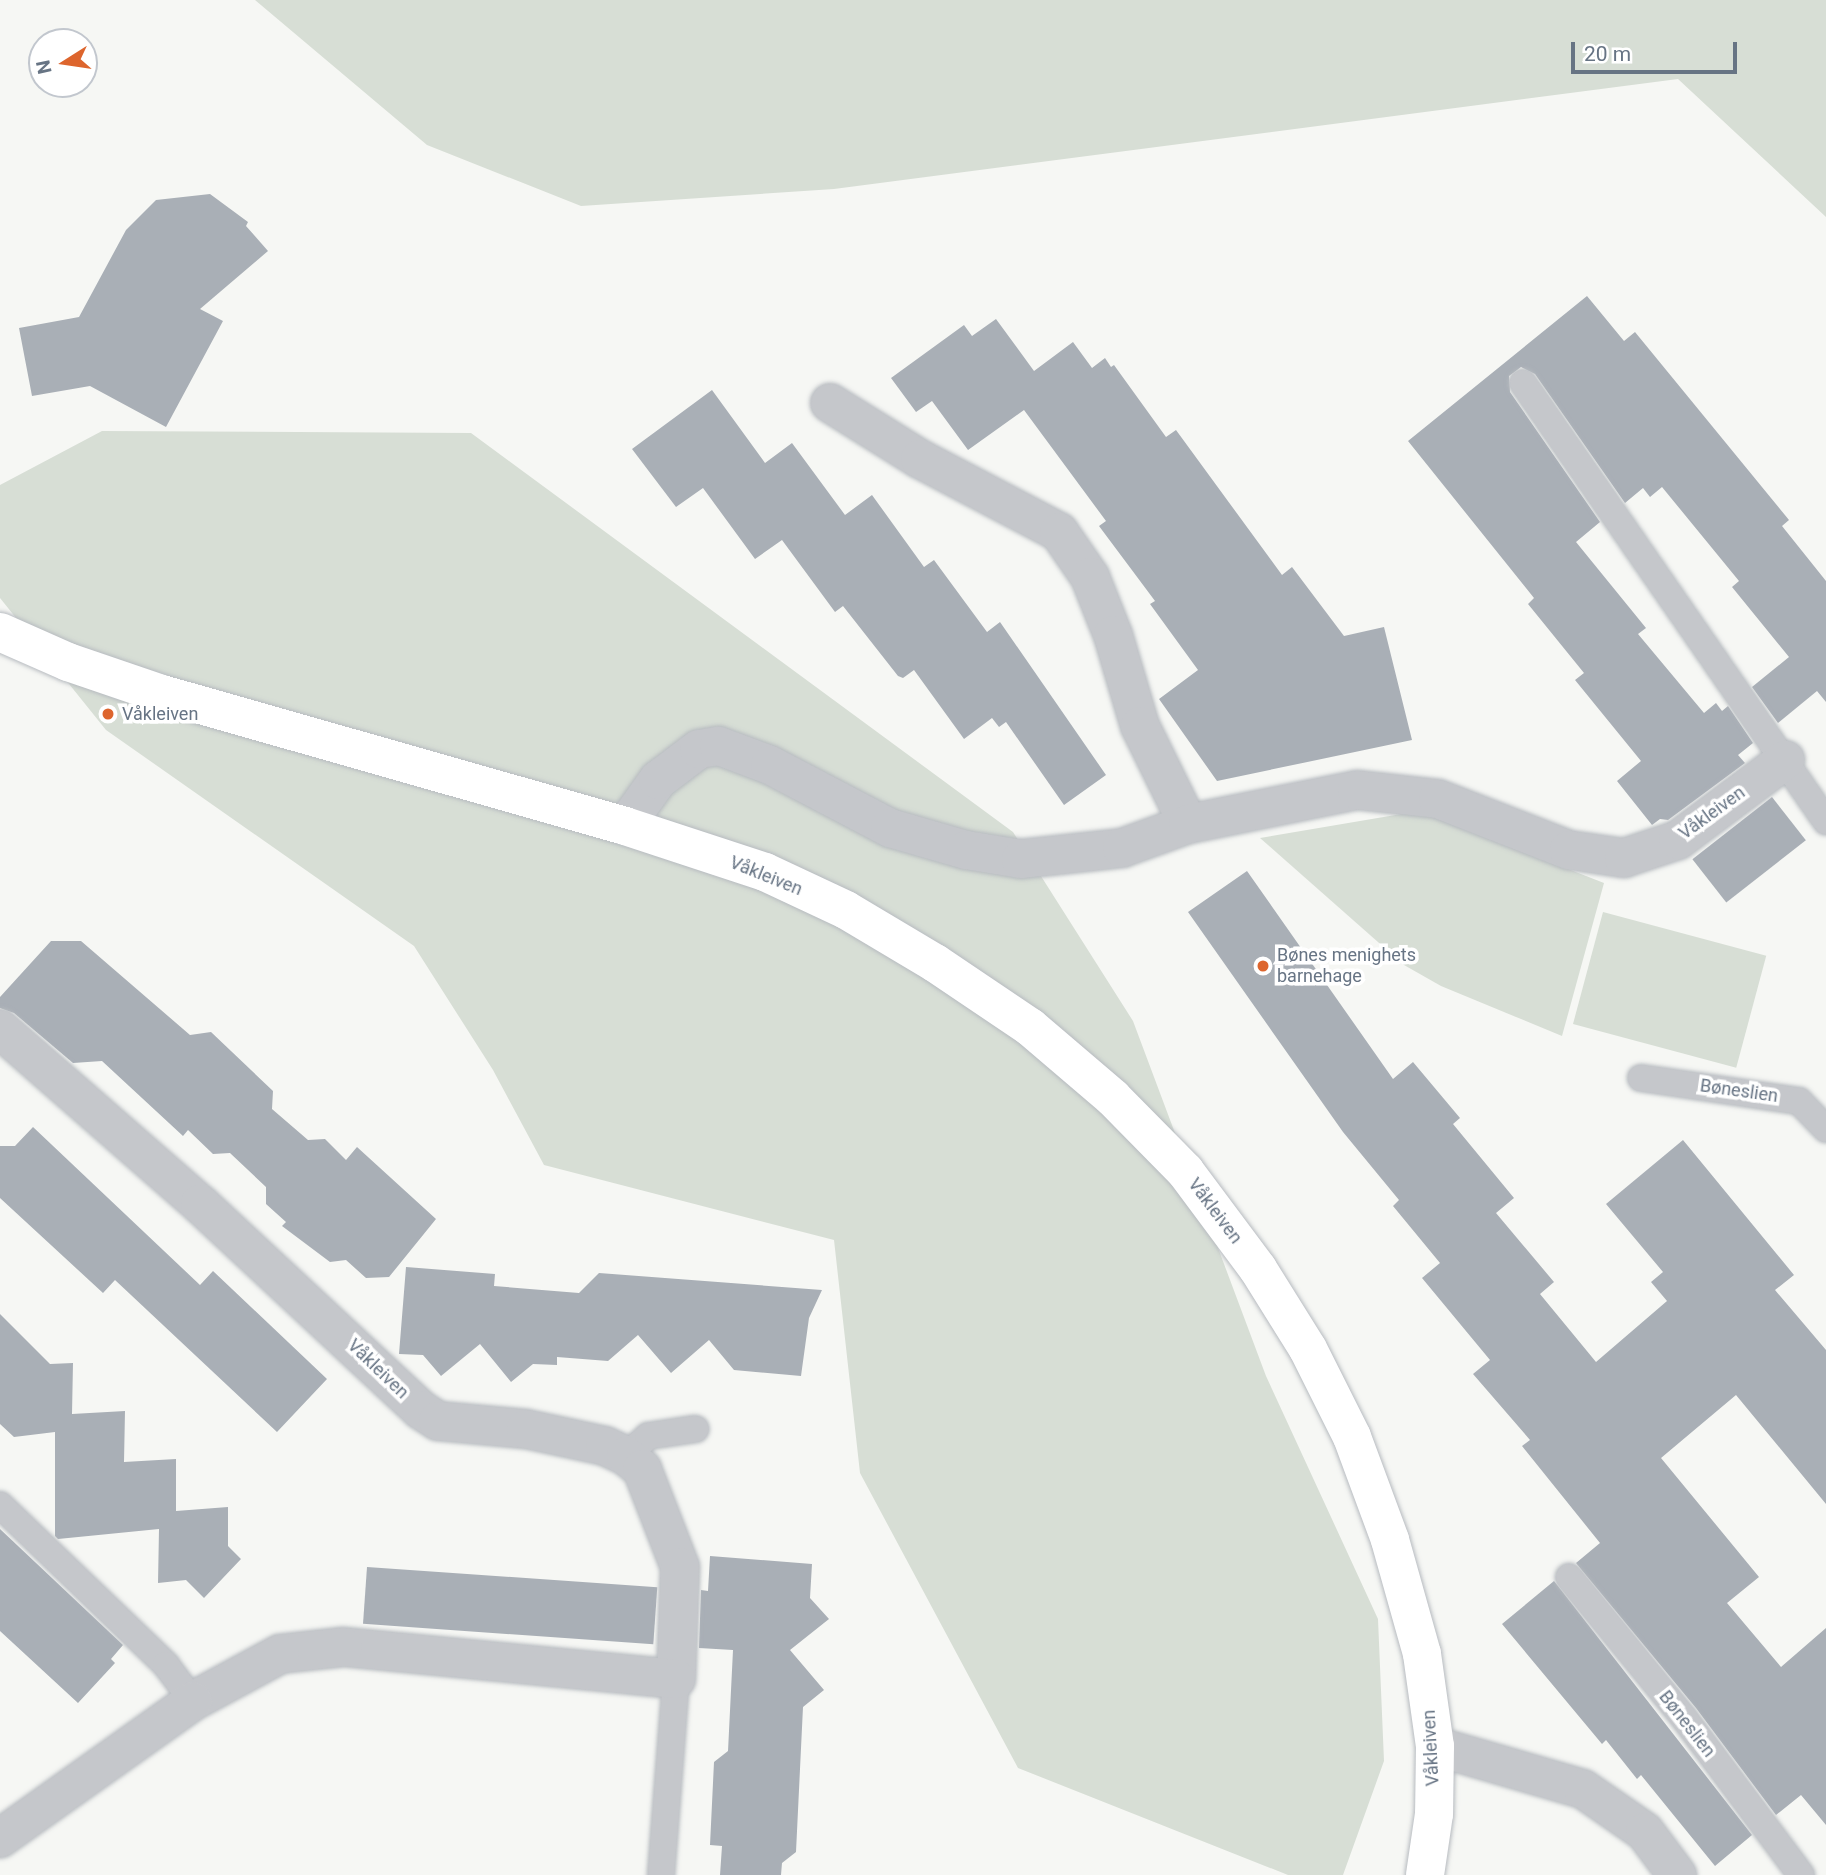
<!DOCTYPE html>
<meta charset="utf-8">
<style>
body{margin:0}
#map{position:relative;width:1826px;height:1875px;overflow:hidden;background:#f6f7f4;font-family:Roboto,sans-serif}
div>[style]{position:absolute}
.green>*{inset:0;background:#d7ded5;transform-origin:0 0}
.building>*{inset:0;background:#a9afb6;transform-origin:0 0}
.roads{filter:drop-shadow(0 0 2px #b7bbc0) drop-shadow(0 0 2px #b7bbc0)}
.lane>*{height:26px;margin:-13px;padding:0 13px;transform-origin:13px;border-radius:13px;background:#c5c7cb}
.street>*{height:38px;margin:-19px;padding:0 19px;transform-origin:19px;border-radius:19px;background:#c5c7cb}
.secondary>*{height:38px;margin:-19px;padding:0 19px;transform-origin:19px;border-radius:19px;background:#fff}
.dots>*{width:19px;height:19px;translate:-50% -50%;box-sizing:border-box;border:4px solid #fff;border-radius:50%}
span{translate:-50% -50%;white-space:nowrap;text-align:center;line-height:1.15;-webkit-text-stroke:7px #fff;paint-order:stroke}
.poi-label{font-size:18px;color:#677484}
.left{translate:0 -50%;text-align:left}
.street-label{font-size:18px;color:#677484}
.north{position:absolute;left:28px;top:28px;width:70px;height:70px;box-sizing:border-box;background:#fff;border:2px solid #c2c7ce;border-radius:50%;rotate:258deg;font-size:19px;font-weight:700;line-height:28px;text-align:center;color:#677484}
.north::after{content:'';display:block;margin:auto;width:24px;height:32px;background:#dd652d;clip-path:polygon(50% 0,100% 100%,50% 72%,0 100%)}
.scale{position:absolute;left:1571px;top:42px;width:166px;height:32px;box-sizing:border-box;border:4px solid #677484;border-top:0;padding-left:9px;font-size:21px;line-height:24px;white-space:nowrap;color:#677484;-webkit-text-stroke:5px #fff;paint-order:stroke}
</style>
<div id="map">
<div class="green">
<div style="clip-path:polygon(255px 0,1826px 0,1826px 217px,1678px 79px,834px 189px,581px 206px,427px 145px)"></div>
<div style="clip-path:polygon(102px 431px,471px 433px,1013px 832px,1133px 1021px,1266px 1376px,1378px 1619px,1384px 1761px,1343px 1875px,1288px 1875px,1018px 1768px,860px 1473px,834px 1240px,544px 1165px,493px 1070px,414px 946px,106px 730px,0 598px,0 485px)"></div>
<div style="clip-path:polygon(1419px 811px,1604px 883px,1562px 1036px,1441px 986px,1404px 965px,1260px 838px)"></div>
<div style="left:1603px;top:912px;width:169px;height:116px;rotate:15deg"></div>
</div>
<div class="building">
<div style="clip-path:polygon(210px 194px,248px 222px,246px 226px,268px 251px,200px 309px,223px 321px,166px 427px,90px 386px,32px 396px,19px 328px,79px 317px,126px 230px,156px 200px)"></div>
<div style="clip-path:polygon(1587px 296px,1624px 341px,1635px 332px,1789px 520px,1782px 526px,1826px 581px,1826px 702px,1817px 691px,1778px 723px,1752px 687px,1789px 657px,1732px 587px,1739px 581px,1662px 487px,1650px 497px,1643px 488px,1625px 503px,1535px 374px,1521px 367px,1509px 376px,1510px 392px,1600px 522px,1576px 542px,1646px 628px,1638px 634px,1704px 713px,1716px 703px,1722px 711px,1728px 706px,1753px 743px,1738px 755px,1745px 763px,1668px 820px,1660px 819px,1652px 825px,1617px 781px,1641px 761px,1575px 680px,1584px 673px,1528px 604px,1534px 598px,1408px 441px)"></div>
<div style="clip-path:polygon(996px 319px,1034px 371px,1073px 342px,1092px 368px,1105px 358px,1111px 367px,1114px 365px,1166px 437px,1176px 430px,1282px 575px,1292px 567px,1344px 636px,1384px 627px,1412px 740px,1217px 781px,1159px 699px,1198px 670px,1150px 604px,1155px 601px,1099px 526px,1106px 521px,1024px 410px,968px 450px,932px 401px,916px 412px,891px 378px,964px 325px,972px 336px)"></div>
<div style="clip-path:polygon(712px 390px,765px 463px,792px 443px,845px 515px,872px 495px,924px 567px,934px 560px,987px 632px,1000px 622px,1106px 775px,1064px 805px,1006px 722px,999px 727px,992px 718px,964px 739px,914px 670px,903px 678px,898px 676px,843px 606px,835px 612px,782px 540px,755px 559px,703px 488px,676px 507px,632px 449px)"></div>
<div style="left:1772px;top:797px;width:55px;height:101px;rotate:52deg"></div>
<div style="clip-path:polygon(1247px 871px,1393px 1079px,1413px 1062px,1460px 1118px,1453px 1124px,1514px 1198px,1496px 1213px,1554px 1282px,1540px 1294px,1596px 1362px,1667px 1301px,1651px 1282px,1663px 1272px,1606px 1204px,1683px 1140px,1794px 1275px,1775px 1290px,1826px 1350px,1826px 1504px,1736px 1395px,1661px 1458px,1759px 1577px,1727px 1603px,1781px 1667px,1826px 1628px,1826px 1825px,1801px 1795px,1776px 1815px,1696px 1708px,1576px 1563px,1600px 1543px,1522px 1446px,1530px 1440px,1473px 1374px,1490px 1360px,1422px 1278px,1440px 1263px,1393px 1206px,1399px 1200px,1343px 1132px,1188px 912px)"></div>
<div style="clip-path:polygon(51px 941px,81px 941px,190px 1035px,211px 1032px,273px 1091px,272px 1109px,308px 1140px,325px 1139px,346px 1160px,357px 1147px,436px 1219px,389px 1277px,366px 1278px,346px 1260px,330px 1262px,282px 1226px,286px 1222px,266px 1204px,266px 1187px,230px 1153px,213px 1154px,188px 1130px,183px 1136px,102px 1061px,73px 1063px,14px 1013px,0 1008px,0 997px)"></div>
<div style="clip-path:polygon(33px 1127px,200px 1285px,213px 1271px,327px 1379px,277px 1432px,115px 1280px,103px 1293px,0 1198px,0 1146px,15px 1146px)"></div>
<div style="clip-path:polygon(406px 1267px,495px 1274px,494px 1286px,579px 1293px,599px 1273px,822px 1290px,809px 1318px,801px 1376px,734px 1370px,709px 1340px,671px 1373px,638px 1335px,608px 1361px,557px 1357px,557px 1365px,533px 1364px,511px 1382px,480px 1344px,441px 1376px,423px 1355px,399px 1354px)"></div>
<div style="clip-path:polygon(0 1314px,50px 1364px,73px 1363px,72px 1414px,125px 1411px,124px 1462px,176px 1459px,176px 1511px,228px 1507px,228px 1546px,241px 1559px,204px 1598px,186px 1580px,158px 1583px,159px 1529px,58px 1539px,55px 1536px,55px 1432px,14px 1437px,0 1424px)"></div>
<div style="clip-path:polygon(0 1529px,123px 1645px,111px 1659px,115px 1663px,78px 1703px,0 1631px)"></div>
<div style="clip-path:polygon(710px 1556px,812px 1564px,810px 1598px,829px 1619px,790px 1650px,824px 1690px,803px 1707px,796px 1852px,782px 1863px,781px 1875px,720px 1875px,722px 1846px,710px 1845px,714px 1762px,728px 1751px,733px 1650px,699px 1648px,701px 1590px,708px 1591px)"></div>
<div style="left:367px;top:1567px;width:291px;height:57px;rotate:4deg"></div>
<div style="clip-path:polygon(1554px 1581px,1752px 1835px,1715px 1866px,1641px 1775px,1637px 1779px,1606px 1740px,1602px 1744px,1502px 1624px)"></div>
</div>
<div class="roads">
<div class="lane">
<div style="left:1523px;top:383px;width:533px;rotate:55.33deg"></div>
<div style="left:1641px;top:1078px;width:160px;rotate:8.3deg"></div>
<div style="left:1799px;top:1101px;width:39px;rotate:46deg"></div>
<div style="left:626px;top:1456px;width:30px;rotate:-42deg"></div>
<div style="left:648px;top:1436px;width:48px;rotate:-8.5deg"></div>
<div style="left:0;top:1505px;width:231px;rotate:43.9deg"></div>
<div style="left:166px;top:1665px;width:45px;rotate:53.1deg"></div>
<div style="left:1569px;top:1577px;width:182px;rotate:50.8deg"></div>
<div style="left:1684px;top:1718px;width:196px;rotate:53.3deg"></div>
<div style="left:661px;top:1875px;width:197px;rotate:-85.6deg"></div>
</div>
<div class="street">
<div style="left:830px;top:403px;width:106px;rotate:31.9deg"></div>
<div style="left:920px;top:459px;width:157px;rotate:27.7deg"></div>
<div style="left:1059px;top:532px;width:55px;rotate:55.4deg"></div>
<div style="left:1090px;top:577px;width:62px;rotate:68.4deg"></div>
<div style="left:1113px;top:635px;width:95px;rotate:73.5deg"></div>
<div style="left:1140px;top:726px;width:109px;rotate:63.9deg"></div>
<div style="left:625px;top:826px;width:57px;rotate:-54.3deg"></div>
<div style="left:658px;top:780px;width:51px;rotate:-37.1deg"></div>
<div style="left:699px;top:749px;width:20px;rotate:-9deg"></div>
<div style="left:719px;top:746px;width:54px;rotate:20.4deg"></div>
<div style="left:770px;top:765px;width:136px;rotate:27.7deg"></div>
<div style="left:890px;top:828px;width:79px;rotate:16.1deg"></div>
<div style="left:966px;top:850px;width:56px;rotate:9.3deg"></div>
<div style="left:1021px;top:859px;width:102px;rotate:-6.2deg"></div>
<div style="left:1122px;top:848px;width:70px;rotate:-20deg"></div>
<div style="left:1188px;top:824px;width:172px;rotate:-11.4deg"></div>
<div style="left:1357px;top:790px;width:81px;rotate:6.3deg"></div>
<div style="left:1438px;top:799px;width:141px;rotate:21.3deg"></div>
<div style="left:1569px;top:850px;width:56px;rotate:8.3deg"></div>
<div style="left:1624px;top:858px;width:57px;rotate:-18.4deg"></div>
<div style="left:1678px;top:840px;width:134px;rotate:-36.8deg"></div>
<div style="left:0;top:1029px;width:266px;rotate:41.2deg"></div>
<div style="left:200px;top:1204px;width:302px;rotate:43deg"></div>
<div style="left:421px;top:1410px;width:20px;rotate:33deg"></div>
<div style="left:438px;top:1421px;width:88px;rotate:5.2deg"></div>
<div style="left:526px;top:1429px;width:81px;rotate:12.1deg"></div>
<div style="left:605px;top:1446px;width:23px;rotate:25deg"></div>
<div style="left:626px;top:1456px;width:21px;rotate:39deg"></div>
<div style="left:642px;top:1469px;width:105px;rotate:68.8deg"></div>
<div style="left:680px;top:1567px;width:112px;rotate:92deg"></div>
<div style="left:676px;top:1679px;width:335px;rotate:-174.5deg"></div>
<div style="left:343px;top:1647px;width:63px;rotate:173.7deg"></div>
<div style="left:280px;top:1654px;width:99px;rotate:151.6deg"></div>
<div style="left:193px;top:1701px;width:237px;rotate:144.6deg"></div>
<div style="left:1435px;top:1746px;width:154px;rotate:16.2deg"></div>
<div style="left:1583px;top:1789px;width:75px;rotate:34.7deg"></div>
<div style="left:1645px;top:1832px;width:54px;rotate:53.3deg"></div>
</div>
<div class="secondary">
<div style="left:0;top:632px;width:74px;rotate:23.8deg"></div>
<div style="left:68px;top:662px;width:99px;rotate:18.8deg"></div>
<div style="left:162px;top:694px;width:481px;rotate:15.9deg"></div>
<div style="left:625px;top:826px;width:147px;rotate:18.2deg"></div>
<div style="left:765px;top:872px;width:89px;rotate:25.1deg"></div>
<div style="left:846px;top:910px;width:104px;rotate:30.8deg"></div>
<div style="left:935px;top:963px;width:115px;rotate:34deg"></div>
<div style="left:1030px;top:1027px;width:109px;rotate:40.5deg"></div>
<div style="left:1113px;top:1098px;width:103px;rotate:45.4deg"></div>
<div style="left:1185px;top:1171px;width:122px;rotate:53.3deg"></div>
<div style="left:1258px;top:1269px;width:94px;rotate:58deg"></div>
<div style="left:1308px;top:1349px;width:98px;rotate:63.4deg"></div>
<div style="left:1352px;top:1437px;width:110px;rotate:69.7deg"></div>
<div style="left:1390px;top:1540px;width:118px;rotate:74.3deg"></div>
<div style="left:1422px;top:1654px;width:93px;rotate:82deg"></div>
<div style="left:1435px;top:1746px;width:68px;rotate:90.8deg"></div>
<div style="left:1434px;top:1814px;width:62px;rotate:98.4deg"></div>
</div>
</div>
<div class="dots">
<div style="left:108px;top:714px;background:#dd652d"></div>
<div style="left:1263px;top:966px;background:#dd652d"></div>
</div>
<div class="poi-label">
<span class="left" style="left:122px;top:714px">Våkleiven</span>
<span class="left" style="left:1277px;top:966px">Bønes menighets<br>barnehage</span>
</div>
<div class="street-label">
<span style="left:1712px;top:813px;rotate:-36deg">Våkleiven</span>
<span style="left:766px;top:876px;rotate:22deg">Våkleiven</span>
<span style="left:1739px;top:1091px;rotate:8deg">Bøneslien</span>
<span style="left:1215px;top:1211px;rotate:53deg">Våkleiven</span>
<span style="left:378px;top:1369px;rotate:44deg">Våkleiven</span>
<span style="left:1687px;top:1724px;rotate:52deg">Bøneslien</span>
<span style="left:1431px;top:1748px;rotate:-93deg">Våkleiven</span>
</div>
<div class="north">N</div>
<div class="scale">20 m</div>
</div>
